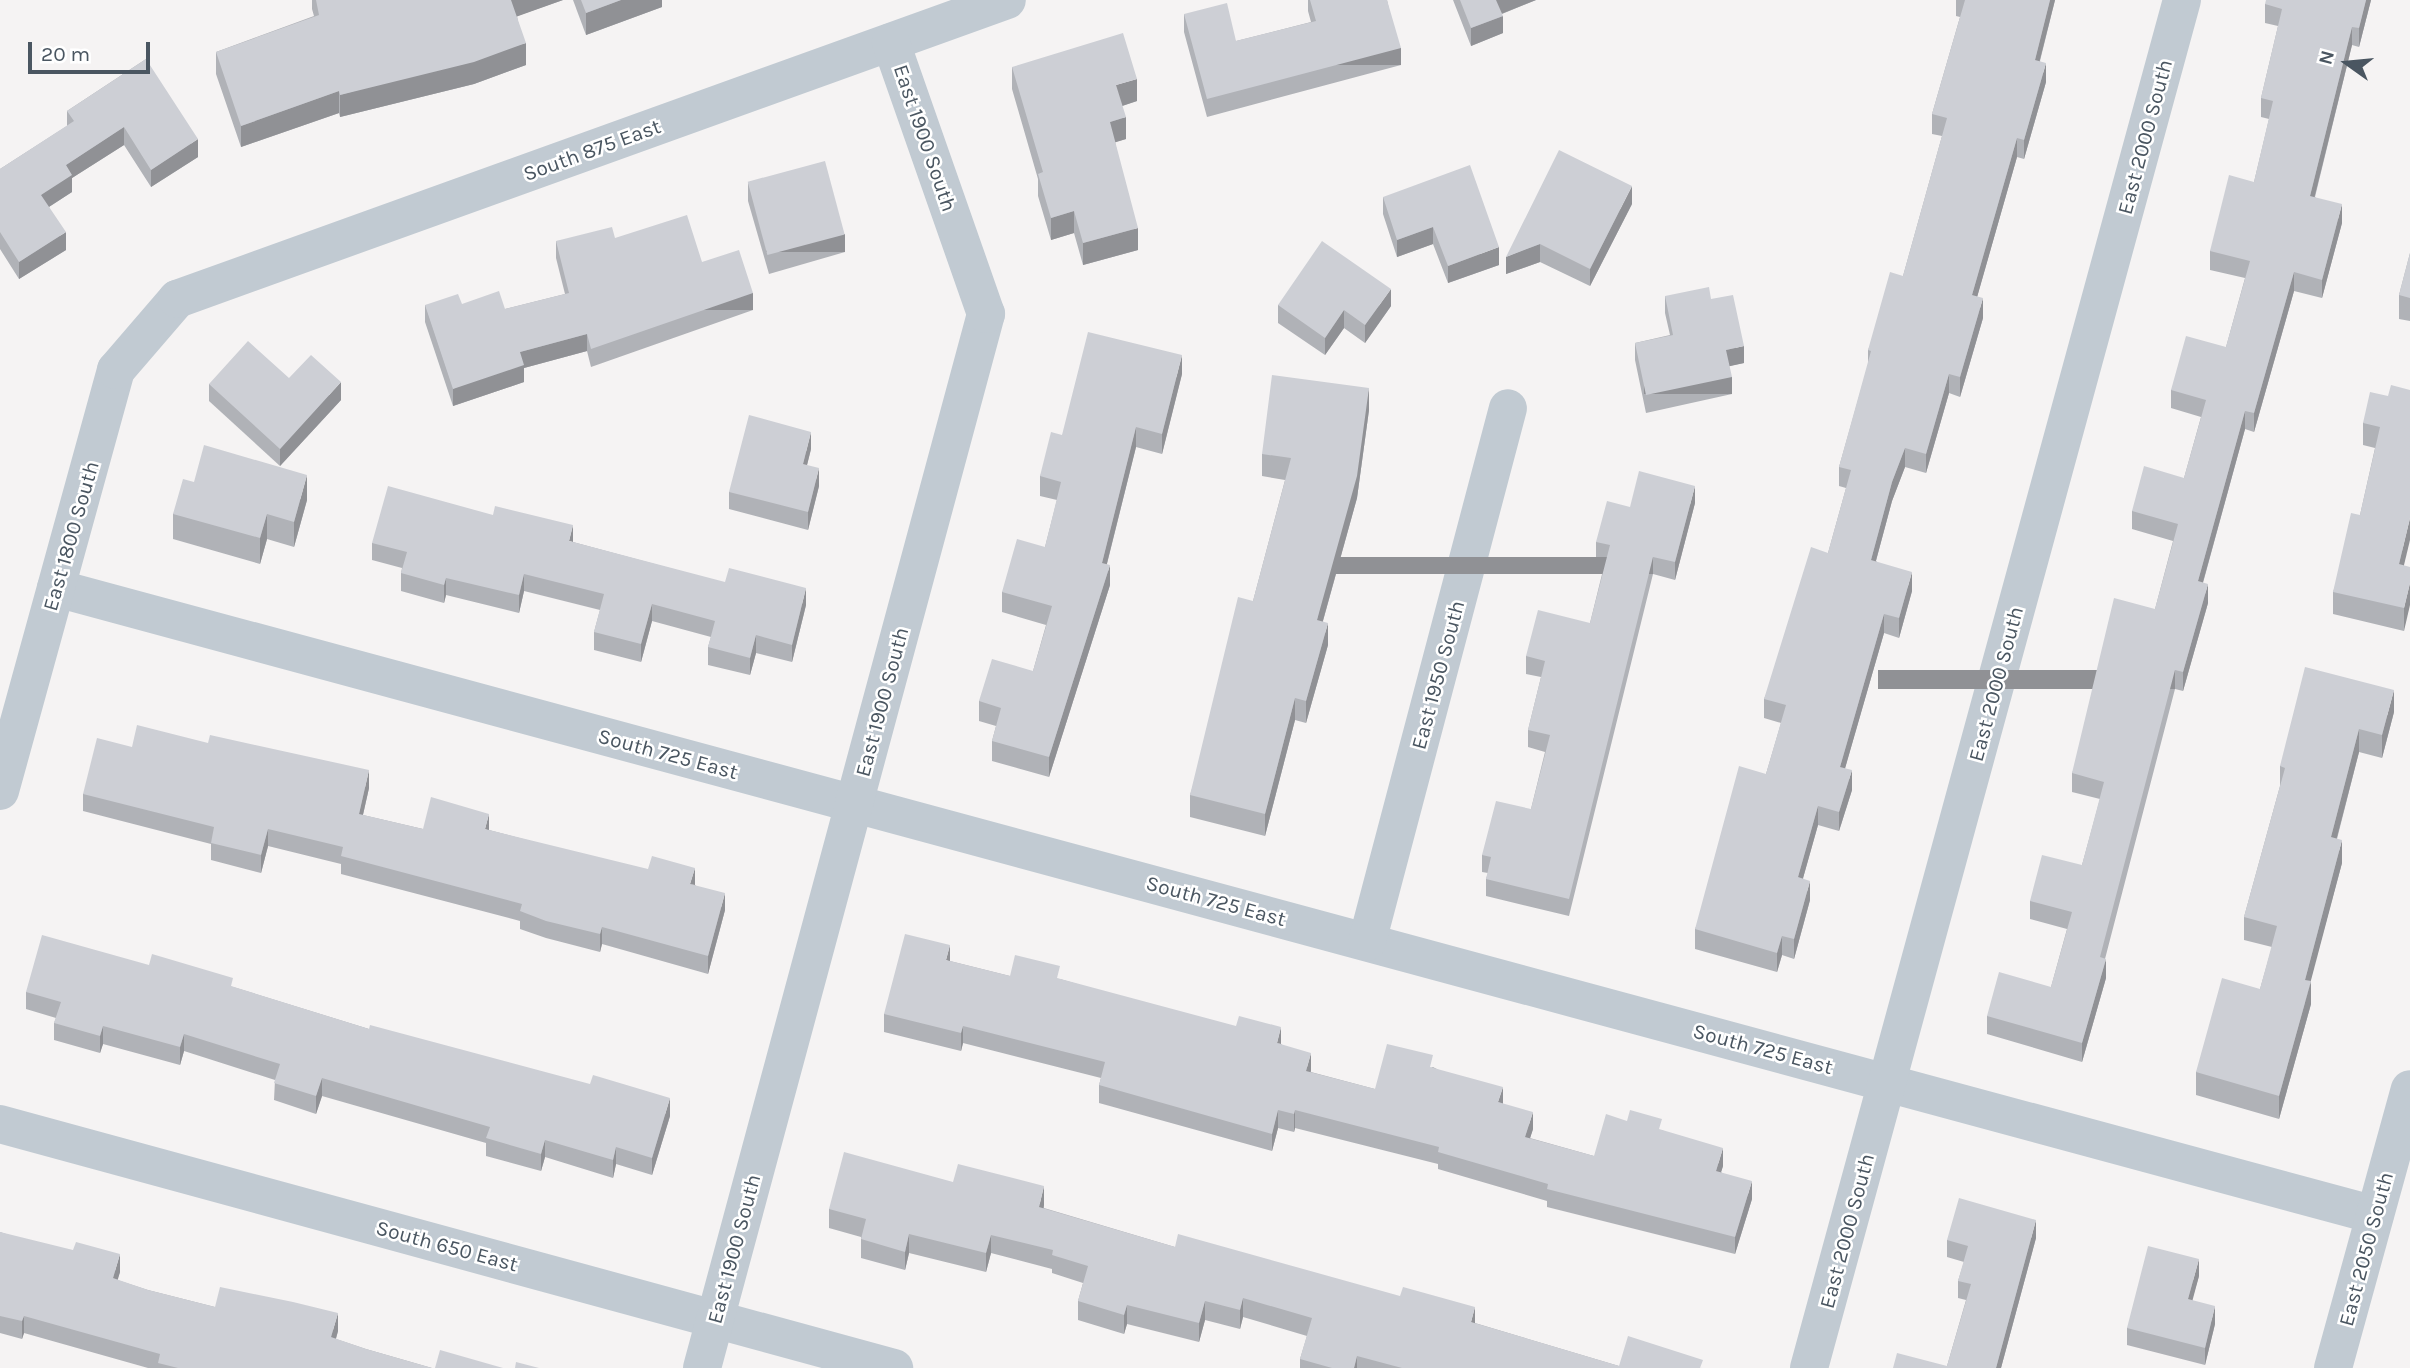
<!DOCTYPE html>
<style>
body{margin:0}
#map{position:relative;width:2410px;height:1368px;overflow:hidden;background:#f5f3f3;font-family:Karla,sans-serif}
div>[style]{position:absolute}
.street>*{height:38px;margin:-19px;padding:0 19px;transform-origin:19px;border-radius:19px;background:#c1cad2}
.wall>*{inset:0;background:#b0b2b7}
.shaded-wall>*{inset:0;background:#909195;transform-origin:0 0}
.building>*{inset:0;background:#cdcfd5;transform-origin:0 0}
span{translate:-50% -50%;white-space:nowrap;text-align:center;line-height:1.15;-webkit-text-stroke:5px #fff;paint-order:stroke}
.street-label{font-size:21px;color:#4a5661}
.north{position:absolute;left:2312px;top:28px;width:70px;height:70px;-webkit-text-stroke:5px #fff;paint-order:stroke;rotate:285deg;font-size:19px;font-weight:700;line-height:28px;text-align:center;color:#4a5661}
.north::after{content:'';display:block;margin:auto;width:24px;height:32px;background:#4a5661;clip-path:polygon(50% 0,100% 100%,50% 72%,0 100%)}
.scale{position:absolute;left:28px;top:42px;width:122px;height:32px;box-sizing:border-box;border:4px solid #4a5661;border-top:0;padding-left:9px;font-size:21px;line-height:24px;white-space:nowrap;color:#4a5661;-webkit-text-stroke:5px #fff;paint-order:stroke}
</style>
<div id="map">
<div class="street">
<div style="left:56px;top:588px;width:2402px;rotate:15.13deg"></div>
<div style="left:0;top:791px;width:437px;rotate:-74.6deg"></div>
<div style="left:116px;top:370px;width:94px;rotate:-49.3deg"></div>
<div style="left:177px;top:299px;width:882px;rotate:-19.81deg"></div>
<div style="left:1367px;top:942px;width:552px;rotate:-75.21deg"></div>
<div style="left:0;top:1124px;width:927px;rotate:15.27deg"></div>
<div style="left:702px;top:1368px;width:1092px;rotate:-74.92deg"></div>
<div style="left:986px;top:314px;width:288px;rotate:-109.3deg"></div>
<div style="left:1809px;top:1368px;width:1418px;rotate:-74.75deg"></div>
<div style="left:2333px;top:1368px;width:289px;rotate:-74.6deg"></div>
</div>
<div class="wall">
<div style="clip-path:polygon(312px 0,563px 0,517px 16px,526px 65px,474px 84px,340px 117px,339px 113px,241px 147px,216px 74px,216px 52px,314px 16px,312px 9px)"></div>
<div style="clip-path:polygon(573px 0,662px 0,662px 7px,586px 35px)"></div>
<div style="clip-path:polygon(1308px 0,1387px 0,1401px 65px,1207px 117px,1184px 32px,1184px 14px,1236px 41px,1311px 22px,1308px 11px)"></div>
<div style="clip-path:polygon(1453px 0,1536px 0,1502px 14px,1503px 33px,1471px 46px)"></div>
<div style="clip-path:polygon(1956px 0,2055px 0,2040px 61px,2046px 82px,2024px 159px,2017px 157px,1977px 297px,1983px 318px,1960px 397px,1949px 393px,1926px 473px,1905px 467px,1892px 501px,1876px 561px,1912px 591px,1899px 638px,1884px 633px,1845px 768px,1852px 790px,1839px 831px,1818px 825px,1803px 878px,1810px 900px,1794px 959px,1782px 955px,1777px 972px,1695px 949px,1695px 929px,1766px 774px,1781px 723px,1764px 718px,1764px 699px,1828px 553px,1846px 488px,1839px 486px,1839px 467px,1868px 365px,1868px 350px,1903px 276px,1942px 136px,1932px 134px,1932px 114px,1960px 17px,1956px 16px)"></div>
<div style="clip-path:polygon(2371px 0,2359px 47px,2352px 45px,2315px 197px,2342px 223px,2322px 298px,2294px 291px,2254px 432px,2245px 429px,2203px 583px,2208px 603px,2183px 691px,2175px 689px,2105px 959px,2106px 978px,2082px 1062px,1987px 1034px,1987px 1016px,2051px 987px,2067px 929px,2030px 919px,2030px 901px,2082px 865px,2100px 799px,2072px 792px,2072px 773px,2155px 609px,2173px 541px,2132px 529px,2132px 511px,2184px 478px,2201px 417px,2171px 408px,2171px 390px,2226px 347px,2245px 278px,2210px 270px,2210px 251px,2254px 182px,2269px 119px,2261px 117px,2261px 98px,2278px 26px,2265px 23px,2265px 4px)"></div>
<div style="clip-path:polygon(146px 59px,198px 157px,151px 187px,124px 145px,72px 178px,72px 192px,49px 207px,66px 250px,19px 279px,0 249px,0 169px,67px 126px,67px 111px)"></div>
<div style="clip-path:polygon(1012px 67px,1137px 101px,1122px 106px,1126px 139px,1115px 142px,1138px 250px,1083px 265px,1074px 233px,1051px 240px,1038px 196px,1038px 179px,1012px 89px)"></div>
<div style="clip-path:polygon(748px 183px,845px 252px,769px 274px,748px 201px)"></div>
<div style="clip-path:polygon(1383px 197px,1499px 265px,1448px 283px,1433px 244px,1397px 257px,1383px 214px)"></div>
<div style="clip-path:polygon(1632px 204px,1590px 286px,1540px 262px,1506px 274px,1506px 257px)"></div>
<div style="clip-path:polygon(615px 238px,702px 262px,753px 310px,591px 367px,587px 351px,524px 368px,524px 382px,453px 406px,425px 322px,425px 305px,462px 304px,505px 309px,565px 294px,556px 258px,556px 241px)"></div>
<div style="clip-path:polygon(2410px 253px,2410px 321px,2399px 319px,2399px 295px)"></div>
<div style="clip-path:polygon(1665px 296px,1711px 299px,1744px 363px,1729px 366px,1732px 394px,1646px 413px,1635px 360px,1635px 343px,1670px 335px,1665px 313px)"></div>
<div style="clip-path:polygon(1278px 305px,1391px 306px,1365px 343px,1344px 328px,1325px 355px,1278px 323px)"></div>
<div style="clip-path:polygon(1182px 374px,1162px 454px,1136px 447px,1107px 564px,1110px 585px,1049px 777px,992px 761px,992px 741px,996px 726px,979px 721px,979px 701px,1033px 671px,1046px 625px,1002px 612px,1002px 592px,1045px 547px,1057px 500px,1040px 496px,1040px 476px,1062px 435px)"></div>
<div style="clip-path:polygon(289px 378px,341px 400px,280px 466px,209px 401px,209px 384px)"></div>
<div style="clip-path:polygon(2388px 396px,2404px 565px,2404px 631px,2333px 614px,2333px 592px,2360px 515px,2375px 448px,2363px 445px,2363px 423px)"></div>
<div style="clip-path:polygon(1369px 410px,1357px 498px,1323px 621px,1328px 645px,1306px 723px,1295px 720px,1265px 836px,1190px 817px,1190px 795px,1253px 601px,1285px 480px,1262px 476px,1262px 454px)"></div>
<div style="clip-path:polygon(811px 449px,807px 465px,819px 486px,808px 530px,729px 509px,729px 492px)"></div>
<div style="clip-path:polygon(194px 482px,307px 500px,294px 547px,267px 539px,260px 564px,173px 539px,173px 514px)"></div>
<div style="clip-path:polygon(1695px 503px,1675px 580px,1653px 574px,1569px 916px,1486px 896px,1486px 879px,1488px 873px,1482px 872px,1482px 855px,1531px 809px,1545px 752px,1528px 747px,1528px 730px,1541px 677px,1526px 674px,1526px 656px,1590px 623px,1605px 562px,1596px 559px,1596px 542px)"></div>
<div style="clip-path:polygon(573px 542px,806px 605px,792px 662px,756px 653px,750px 675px,708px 665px,708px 647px,711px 637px,652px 621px,641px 662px,594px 650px,594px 632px,600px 610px,524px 591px,519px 613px,446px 595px,444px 603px,401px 591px,401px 573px,402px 568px,372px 560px,372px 543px)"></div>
<div style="clip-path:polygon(2394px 712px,2382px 758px,2359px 752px,2337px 839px,2342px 863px,2310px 981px,2311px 1004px,2279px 1119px,2196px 1095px,2196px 1072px,2260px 989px,2272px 947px,2244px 940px,2244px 917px,2280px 786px,2280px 766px)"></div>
<div style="clip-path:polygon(132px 747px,369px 788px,363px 815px,423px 829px,489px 830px,695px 885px,725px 910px,708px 974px,602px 944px,600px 952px,546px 938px,520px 929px,520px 921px,341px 874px,341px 864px,268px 846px,261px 873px,211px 860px,211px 844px,83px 811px,83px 794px)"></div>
<div style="clip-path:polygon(950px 961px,1010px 976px,1060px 979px,1281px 1044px,1311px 1070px,1311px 1072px,1375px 1089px,1433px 1067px,1503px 1104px,1533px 1129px,1530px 1138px,1594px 1156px,1662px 1130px,1723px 1166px,1721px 1172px,1752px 1199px,1735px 1254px,1547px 1207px,1547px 1201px,1438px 1169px,1438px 1164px,1295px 1128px,1294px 1132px,1278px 1128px,1272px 1151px,1099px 1103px,1099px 1085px,1101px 1078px,963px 1043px,961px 1051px,884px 1032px,884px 1014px)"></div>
<div style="clip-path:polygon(149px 965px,233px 987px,369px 1029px,670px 1116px,652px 1175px,616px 1164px,613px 1178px,545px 1157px,541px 1171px,486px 1156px,486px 1143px,322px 1096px,316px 1114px,274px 1100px,275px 1080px,184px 1051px,180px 1065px,103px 1044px,100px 1053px,54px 1040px,54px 1023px,56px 1018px,26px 1009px,26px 992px)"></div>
<div style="clip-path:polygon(953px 1182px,1044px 1205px,1044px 1208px,1175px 1247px,1475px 1323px,1619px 1366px,1703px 1368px,1300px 1368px,1300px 1359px,1307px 1336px,1243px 1317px,1240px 1329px,1205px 1320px,1199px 1342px,1127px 1324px,1124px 1334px,1078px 1320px,1078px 1301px,1083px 1283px,1052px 1273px,1052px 1269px,991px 1253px,986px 1272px,909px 1253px,905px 1270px,861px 1258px,861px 1237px,829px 1228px,829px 1209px)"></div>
<div style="clip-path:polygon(0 1232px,120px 1272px,117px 1280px,148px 1290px,215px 1307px,338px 1331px,336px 1339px,366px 1349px,432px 1368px,148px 1368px,24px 1333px,22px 1339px,0 1333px)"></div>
<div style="clip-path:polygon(2036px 1238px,2001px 1368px,1893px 1368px,1947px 1366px,1966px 1300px,1958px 1298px,1958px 1281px,1964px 1262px,1947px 1257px,1947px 1240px)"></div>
<div style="clip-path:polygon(2199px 1276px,2192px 1300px,2215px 1324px,2205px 1365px,2127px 1345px,2127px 1328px)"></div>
</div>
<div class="shaded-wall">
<div style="clip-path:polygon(510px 0,563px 0,510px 19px)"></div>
<div style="clip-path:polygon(621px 0,662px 0,662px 7px,586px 35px,586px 13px)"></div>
<div style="clip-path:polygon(1496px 0,1536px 0,1496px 16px)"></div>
<div style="clip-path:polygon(2050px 0,2055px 0,2035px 79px,2035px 60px)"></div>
<div style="clip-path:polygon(2366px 0,2371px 0,2359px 47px,2359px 28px)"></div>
<div style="clip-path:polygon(1503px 16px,1503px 33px,1471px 46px,1471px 28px)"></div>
<div style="clip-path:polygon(2352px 27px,2352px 45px,2310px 215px,2310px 196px)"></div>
<div style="clip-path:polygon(526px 43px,526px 65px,474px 84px,340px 117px,340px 95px)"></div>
<div style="left:1401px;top:48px;width:17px;height:201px;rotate:90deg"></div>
<div style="clip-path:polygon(2046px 63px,2046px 82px,2024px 159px,2024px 140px)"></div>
<div style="clip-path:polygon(1137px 79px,1137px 101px,1116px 108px,1116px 85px)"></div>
<div style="clip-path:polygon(339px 91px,339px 113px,241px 147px,241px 126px)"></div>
<div style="clip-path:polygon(1126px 117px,1126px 139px,1110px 144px,1110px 122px)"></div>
<div style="clip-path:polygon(124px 127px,124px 145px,72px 178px,72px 192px,41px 212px,41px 195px,66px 165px)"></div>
<div style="clip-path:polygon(2017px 138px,2017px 157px,1972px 315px,1972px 295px)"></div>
<div style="clip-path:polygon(198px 139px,198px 157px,151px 187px,151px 170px)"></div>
<div style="clip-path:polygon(1632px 186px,1632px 204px,1590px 286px,1590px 269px)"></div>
<div style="clip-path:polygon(2342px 204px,2342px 223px,2322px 298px,2322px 280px)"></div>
<div style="clip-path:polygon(1074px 211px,1074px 233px,1051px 240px,1051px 218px)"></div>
<div style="clip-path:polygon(1433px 227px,1433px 244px,1397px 257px,1397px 240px)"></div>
<div style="clip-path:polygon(1138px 228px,1138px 250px,1083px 265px,1083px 243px)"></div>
<div style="clip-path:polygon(66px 232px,66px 250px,19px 279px,19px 262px)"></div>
<div style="left:845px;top:234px;width:18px;height:79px;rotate:90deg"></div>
<div style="clip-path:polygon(1540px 244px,1540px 262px,1506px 274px,1506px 257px)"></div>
<div style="clip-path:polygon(1499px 247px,1499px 265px,1448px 283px,1448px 266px)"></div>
<div style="clip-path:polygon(2294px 272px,2294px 291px,2254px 432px,2254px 413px)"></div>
<div style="clip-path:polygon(1391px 289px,1391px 306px,1365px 343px,1365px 325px)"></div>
<div style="left:753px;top:293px;width:17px;height:171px;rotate:90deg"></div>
<div style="clip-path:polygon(1983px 298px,1983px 318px,1960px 397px,1960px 377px)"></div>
<div style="clip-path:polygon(1344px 310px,1344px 328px,1325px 355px,1325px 338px)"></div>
<div style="clip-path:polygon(587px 334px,587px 351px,524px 368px,524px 382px,453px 406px,453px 389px,520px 352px)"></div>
<div style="clip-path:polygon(1744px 346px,1744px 363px,1726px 367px,1726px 350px)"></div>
<div style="clip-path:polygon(1182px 355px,1182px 374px,1162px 454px,1162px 434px)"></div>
<div style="clip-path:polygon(1949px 374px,1949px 393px,1926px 473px,1926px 454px)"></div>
<div style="left:1732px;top:377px;width:17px;height:88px;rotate:90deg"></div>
<div style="clip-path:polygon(341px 382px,341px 400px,280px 466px,280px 449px)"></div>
<div style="clip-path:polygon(1369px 388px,1369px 410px,1357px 498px,1317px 642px,1317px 620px)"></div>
<div style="clip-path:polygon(2245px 411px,2245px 429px,2198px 600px,2198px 581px)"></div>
<div style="clip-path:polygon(1136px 427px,1136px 447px,1102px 583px,1102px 563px)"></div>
<div style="clip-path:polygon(811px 432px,811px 449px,803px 481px,803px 464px)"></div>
<div style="clip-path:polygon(1905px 448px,1905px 467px,1892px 501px,1871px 579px,1871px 560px,1892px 482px)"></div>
<div style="clip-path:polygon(819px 468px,819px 486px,808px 530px,808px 512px)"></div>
<div style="clip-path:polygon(307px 475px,307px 500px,294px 547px,294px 522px)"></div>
<div style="clip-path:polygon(1695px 486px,1695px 503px,1675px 580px,1675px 562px)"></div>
<div style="clip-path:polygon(267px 514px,267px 539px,260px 564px,260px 538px)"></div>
<div style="clip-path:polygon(2410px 518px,2410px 540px,2399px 586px,2399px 564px)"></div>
<div style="clip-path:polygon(573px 525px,573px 542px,569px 541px)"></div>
<div style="left:1653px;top:557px;width:17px;height:352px;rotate:90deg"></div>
<div style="clip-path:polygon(1110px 565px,1110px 585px,1049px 777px,1049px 757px)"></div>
<div style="clip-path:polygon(1912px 572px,1912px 591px,1899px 638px,1899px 618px)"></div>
<div style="clip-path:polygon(524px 574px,524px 591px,519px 613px,519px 595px)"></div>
<div style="clip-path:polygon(446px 578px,446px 595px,444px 603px,444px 585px)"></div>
<div style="clip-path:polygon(2410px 583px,2410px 605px,2404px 631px,2404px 608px)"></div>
<div style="clip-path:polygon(2208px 584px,2208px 603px,2183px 691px,2183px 672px)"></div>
<div style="clip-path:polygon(806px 588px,806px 605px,792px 662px,792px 645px)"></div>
<div style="clip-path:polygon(652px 604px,652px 621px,641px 662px,641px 644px)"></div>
<div style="clip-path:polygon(1884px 614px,1884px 633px,1840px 786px,1840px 767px)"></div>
<div style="clip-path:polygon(1328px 623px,1328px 645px,1306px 723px,1306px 701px)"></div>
<div style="clip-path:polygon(756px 635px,756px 653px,750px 675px,750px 658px)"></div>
<div style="left:2175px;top:670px;width:19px;height:297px;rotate:90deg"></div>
<div style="clip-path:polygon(2394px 690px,2394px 712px,2382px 758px,2382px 735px)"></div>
<div style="clip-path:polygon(1295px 698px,1295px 720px,1265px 836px,1265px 814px)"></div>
<div style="clip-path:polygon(2359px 729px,2359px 752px,2331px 860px,2331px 837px)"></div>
<div style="clip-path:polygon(369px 770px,369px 788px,359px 832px,359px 814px)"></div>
<div style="clip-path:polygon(1852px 770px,1852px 790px,1839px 831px,1839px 812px)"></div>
<div style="clip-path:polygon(1818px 806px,1818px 825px,1798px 896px,1798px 877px)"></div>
<div style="clip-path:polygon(489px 814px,489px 831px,485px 829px)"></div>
<div style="clip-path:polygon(268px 829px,268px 846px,261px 873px,261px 855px)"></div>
<div style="clip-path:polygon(2342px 840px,2342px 863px,2305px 1003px,2305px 980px)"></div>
<div style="clip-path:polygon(695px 868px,695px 885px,690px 884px)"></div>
<div style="clip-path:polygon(1810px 881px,1810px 900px,1794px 959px,1794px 939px)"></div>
<div style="clip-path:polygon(725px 893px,725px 910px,708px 974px,708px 956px)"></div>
<div style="clip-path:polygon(602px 927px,602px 944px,600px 952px,600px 934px)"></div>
<div style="clip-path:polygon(1782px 936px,1782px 955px,1777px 972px,1777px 953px)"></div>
<div style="clip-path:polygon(950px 945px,950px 962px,946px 960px)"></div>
<div style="clip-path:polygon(2106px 959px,2106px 978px,2082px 1062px,2082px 1043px)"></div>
<div style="clip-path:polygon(2311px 981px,2311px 1004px,2279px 1119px,2279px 1096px)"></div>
<div style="clip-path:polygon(103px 1026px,103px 1044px,100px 1053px,100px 1036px)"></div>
<div style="clip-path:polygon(963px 1026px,963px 1043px,961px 1051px,961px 1033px)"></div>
<div style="clip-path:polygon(1281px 1027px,1281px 1044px,1277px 1043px)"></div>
<div style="clip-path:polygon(184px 1034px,184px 1051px,180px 1065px,180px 1047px)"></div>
<div style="clip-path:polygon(1311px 1053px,1311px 1070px,1306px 1088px,1306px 1071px)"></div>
<div style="clip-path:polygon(322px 1078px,322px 1096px,316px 1114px,316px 1096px)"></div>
<div style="clip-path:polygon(1503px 1087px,1503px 1104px,1498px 1102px)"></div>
<div style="clip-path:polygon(670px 1098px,670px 1116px,652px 1175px,652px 1158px)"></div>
<div style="clip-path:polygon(1278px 1110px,1278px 1128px,1272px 1151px,1272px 1134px)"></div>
<div style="clip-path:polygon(1295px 1110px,1295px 1128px,1294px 1132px,1294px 1114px)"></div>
<div style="clip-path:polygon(1533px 1112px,1533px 1129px,1525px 1154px,1525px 1137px)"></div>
<div style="clip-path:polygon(545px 1140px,545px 1157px,541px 1171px,541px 1154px)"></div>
<div style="clip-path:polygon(616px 1147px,616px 1164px,613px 1178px,613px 1160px)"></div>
<div style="clip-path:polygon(1723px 1148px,1723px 1166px,1716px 1188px,1716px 1171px)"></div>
<div style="clip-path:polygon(1752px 1181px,1752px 1199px,1735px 1254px,1735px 1237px)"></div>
<div style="clip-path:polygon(1044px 1186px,1044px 1205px,1039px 1225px,1039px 1207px)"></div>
<div style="clip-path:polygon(2036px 1220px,2036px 1238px,2001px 1368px,1996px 1368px)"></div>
<div style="clip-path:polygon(909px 1234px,909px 1253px,905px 1270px,905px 1252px)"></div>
<div style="clip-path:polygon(991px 1235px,991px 1253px,986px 1272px,986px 1253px)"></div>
<div style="clip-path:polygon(120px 1254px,120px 1272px,113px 1296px,113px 1278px)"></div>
<div style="clip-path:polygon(2199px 1259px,2199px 1276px,2188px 1317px,2188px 1299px)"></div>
<div style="clip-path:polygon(1243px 1298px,1243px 1317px,1240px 1329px,1240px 1310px)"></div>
<div style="clip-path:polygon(1205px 1301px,1205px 1320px,1199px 1342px,1199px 1323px)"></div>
<div style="clip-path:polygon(1127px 1305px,1127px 1324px,1124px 1334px,1124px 1315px)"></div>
<div style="clip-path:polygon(2215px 1306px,2215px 1324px,2205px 1365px,2205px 1348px)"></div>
<div style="clip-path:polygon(1475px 1307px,1475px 1326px,1471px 1322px)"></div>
<div style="clip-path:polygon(338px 1313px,338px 1331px,331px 1355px,331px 1337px)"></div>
<div style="clip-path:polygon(24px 1316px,24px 1333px,22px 1339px,22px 1321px)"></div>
<div style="clip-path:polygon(1357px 1356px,1357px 1368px,1354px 1368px)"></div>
</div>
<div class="building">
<div style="clip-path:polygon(316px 0,511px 0,526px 43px,474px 62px,340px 95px,339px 91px,241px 126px,216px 52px,319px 15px)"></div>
<div style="clip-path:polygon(581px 0,621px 0,586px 13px)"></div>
<div style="clip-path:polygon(1310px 0,1387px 0,1401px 48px,1207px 99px,1184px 14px,1227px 3px,1236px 41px,1316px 21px)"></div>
<div style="clip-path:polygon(1460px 0,1496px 0,1503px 16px,1471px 28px)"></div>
<div style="clip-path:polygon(1965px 0,2050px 0,2035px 60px,2046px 63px,2024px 140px,2017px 138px,1972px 295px,1983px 298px,1960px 377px,1949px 374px,1926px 454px,1905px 448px,1892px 482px,1871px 560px,1912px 572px,1899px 618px,1884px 614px,1840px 767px,1852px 770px,1839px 812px,1818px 806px,1798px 877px,1810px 881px,1794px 939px,1782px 936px,1777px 953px,1695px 929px,1739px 766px,1766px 774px,1786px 705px,1764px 699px,1811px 547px,1828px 553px,1851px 470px,1839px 467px,1871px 351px,1868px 350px,1890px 272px,1903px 276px,1947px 118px,1932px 114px)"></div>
<div style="clip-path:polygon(2266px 0,2366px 0,2359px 28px,2352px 27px,2310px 196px,2342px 204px,2322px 280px,2294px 272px,2254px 413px,2245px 411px,2198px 581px,2208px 584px,2183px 672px,2175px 670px,2100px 957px,2106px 959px,2082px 1043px,1987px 1016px,1999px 972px,2051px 987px,2072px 912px,2030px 901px,2042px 855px,2082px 865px,2104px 782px,2072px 773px,2114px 598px,2155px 609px,2178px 524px,2132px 511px,2144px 466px,2184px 478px,2206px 400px,2171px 390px,2186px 336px,2226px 347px,2250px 261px,2210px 251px,2229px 175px,2254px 182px,2273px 101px,2261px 98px,2282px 9px,2265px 4px)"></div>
<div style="clip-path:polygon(1123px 33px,1137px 79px,1116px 85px,1126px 117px,1110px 122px,1138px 228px,1083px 243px,1074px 211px,1051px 218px,1038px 174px,1043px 172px,1012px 67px)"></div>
<div style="clip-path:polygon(146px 59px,198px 139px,151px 170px,124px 127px,66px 165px,72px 175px,41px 195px,66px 232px,19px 262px,0 232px,0 169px,74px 121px,67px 111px)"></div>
<div style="clip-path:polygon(1559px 150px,1632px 186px,1590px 269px,1540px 244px,1506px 257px)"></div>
<div style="left:825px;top:161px;width:76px;height:80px;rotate:75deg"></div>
<div style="clip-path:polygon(1470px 165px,1499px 247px,1448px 266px,1433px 227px,1397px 240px,1383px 197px)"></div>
<div style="clip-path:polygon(687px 215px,702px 262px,739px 250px,753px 293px,591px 349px,587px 334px,520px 352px,524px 365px,453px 389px,425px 305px,458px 294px,462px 304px,499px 291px,505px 309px,569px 293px,556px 241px,612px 227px,615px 238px)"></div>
<div style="clip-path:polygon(1322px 241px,1391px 289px,1365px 325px,1344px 310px,1325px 338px,1278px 305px)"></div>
<div style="clip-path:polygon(2410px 253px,2410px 298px,2399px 295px)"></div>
<div style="clip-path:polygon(1709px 287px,1711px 299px,1733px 295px,1744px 346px,1726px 350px,1732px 377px,1646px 395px,1635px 343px,1673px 335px,1665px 296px)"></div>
<div style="clip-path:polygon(1088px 332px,1182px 355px,1162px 434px,1136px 427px,1102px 563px,1110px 565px,1049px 757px,992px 741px,1001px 708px,979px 701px,992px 659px,1033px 671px,1052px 606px,1002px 592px,1017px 539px,1045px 547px,1061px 482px,1040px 476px,1051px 432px,1062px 435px)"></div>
<div style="clip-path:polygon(248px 341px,289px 378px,311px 355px,341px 382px,280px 449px,209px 384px)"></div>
<div style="clip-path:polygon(1272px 375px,1369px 388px,1357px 476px,1317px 620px,1328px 623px,1306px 701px,1295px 698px,1265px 814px,1190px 795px,1238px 597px,1253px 601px,1291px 458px,1262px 454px)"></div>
<div style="clip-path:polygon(2391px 385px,2410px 390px,2410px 518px,2399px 564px,2410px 567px,2410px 583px,2404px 608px,2333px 592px,2351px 513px,2360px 515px,2380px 427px,2363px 423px,2370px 392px,2388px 396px)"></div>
<div style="clip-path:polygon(749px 415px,811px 432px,803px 464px,819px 468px,808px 512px,729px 492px)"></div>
<div style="clip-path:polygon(204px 445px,307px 475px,294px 522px,267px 514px,260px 538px,173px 514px,183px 479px,194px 482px)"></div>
<div style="clip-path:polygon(1639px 471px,1695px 486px,1675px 562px,1653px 557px,1569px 899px,1486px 879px,1491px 857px,1482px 855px,1496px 801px,1531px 809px,1550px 735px,1528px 730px,1545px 661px,1526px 656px,1538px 610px,1590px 623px,1610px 545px,1596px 542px,1607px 501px,1630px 507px)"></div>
<div style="clip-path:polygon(388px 486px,493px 515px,495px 506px,573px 525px,569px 541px,725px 582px,729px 568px,806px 588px,792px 645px,756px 635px,750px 658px,708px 647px,715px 621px,652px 604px,641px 644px,594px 632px,604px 594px,524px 574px,519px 595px,446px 578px,444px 585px,401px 573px,407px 552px,372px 543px)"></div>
<div style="clip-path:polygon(2305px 667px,2394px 690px,2382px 735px,2359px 729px,2331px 837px,2342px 840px,2305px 980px,2311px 981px,2279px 1096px,2196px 1072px,2222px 978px,2260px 989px,2277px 926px,2244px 917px,2285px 768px,2280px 766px)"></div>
<div style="clip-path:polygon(137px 725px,208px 743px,210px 735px,369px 770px,359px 814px,423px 829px,431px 797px,489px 814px,485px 829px,648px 869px,652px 856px,695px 868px,690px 884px,725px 893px,708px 956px,602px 927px,600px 934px,546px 921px,520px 911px,522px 904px,341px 856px,343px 847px,268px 829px,261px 855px,211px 843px,214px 827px,83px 794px,97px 738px,132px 747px)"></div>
<div style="clip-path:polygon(905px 934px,950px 945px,946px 960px,1010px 976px,1015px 955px,1060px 966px,1057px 978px,1236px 1026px,1239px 1016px,1281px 1027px,1277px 1043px,1311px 1053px,1306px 1071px,1375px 1089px,1387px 1044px,1433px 1055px,1430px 1067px,1503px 1087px,1498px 1102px,1533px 1112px,1525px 1137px,1594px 1156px,1606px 1114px,1627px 1121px,1630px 1110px,1662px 1119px,1659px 1129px,1723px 1148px,1716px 1171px,1752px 1181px,1735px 1237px,1547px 1189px,1548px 1184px,1438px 1152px,1439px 1147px,1295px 1110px,1294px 1114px,1278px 1110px,1272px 1134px,1099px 1085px,1105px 1062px,963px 1026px,961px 1033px,884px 1014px)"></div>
<div style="clip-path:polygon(42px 935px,149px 965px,152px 954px,233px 978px,231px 986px,369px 1029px,370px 1025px,590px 1084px,593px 1075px,670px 1098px,652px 1158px,616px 1147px,613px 1160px,545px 1140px,541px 1154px,486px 1138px,490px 1127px,322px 1078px,316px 1096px,274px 1083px,280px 1064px,184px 1034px,180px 1047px,103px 1026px,100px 1036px,54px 1023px,61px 1002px,26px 992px)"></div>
<div style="clip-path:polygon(844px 1152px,953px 1182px,958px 1164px,1044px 1186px,1039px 1207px,1175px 1247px,1178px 1234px,1400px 1296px,1403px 1287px,1475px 1307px,1471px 1322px,1619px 1366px,1628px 1336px,1703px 1360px,1700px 1368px,1402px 1368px,1357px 1356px,1354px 1368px,1332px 1368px,1300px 1359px,1312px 1318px,1243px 1298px,1240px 1310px,1205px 1301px,1199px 1323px,1127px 1305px,1124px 1315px,1078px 1301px,1088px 1266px,1052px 1255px,1053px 1250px,991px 1235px,986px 1253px,909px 1234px,905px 1252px,861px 1239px,866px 1219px,829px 1209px)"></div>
<div style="clip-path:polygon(1959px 1198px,2036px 1220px,1996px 1368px,1893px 1368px,1897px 1353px,1947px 1366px,1971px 1284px,1958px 1281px,1968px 1246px,1947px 1240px)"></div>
<div style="clip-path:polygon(0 1232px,73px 1250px,76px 1242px,120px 1254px,113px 1278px,148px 1290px,215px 1307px,220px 1287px,293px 1302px,338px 1313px,331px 1337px,366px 1349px,432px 1368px,178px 1368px,158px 1363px,160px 1354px,24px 1316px,22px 1321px,0 1316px)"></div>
<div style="clip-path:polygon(2148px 1246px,2199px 1259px,2188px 1299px,2215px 1306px,2205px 1348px,2127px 1328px)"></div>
<div style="clip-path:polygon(440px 1350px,503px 1368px,435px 1368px)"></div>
<div style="clip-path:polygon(516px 1362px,539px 1368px,515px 1368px)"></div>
</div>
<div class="street-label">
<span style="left:2145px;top:137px;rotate:-75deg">East 2000 South</span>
<span style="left:925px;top:138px;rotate:71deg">East 1900 South</span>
<span style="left:592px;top:150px;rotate:-20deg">South 875 East</span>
<span style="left:71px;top:536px;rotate:-74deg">East 1800 South</span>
<span style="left:1438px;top:675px;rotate:-75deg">East 1950 South</span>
<span style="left:1996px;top:684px;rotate:-75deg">East 2000 South</span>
<span style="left:882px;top:702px;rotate:-75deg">East 1900 South</span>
<span style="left:668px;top:754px;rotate:15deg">South 725 East</span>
<span style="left:1216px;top:901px;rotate:15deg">South 725 East</span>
<span style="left:1763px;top:1049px;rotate:15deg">South 725 East</span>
<span style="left:1847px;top:1231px;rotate:-75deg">East 2000 South</span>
<span style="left:447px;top:1246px;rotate:15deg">South 650 East</span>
<span style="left:734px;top:1249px;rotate:-75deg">East 1900 South</span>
<span style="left:2366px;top:1249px;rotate:-75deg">East 2050 South</span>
</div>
<div class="north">N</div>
<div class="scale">20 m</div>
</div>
